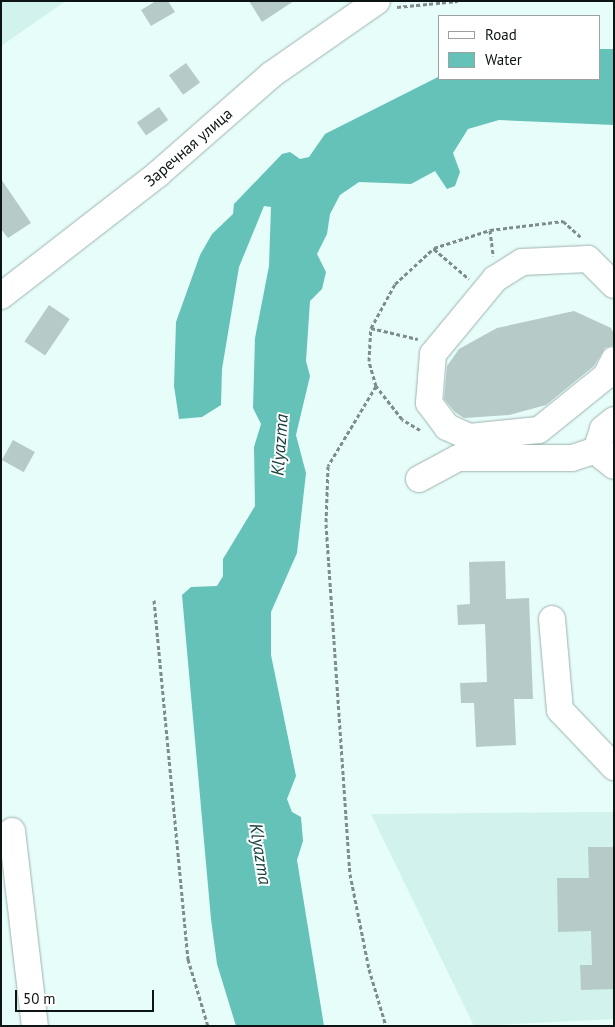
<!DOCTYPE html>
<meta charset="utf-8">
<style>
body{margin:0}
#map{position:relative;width:615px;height:1027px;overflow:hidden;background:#e7fdfa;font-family:"PT Sans",sans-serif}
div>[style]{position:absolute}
.built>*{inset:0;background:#d2f2ed}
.water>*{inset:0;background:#65c2b8}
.building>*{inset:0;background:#b6cbc8;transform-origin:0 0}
.path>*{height:3px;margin-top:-1.5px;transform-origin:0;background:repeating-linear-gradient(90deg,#7e8d8b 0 4px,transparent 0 6.5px)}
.roads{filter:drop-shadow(0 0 1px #9db2af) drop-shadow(0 0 1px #9db2af)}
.minor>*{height:26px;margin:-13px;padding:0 13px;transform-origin:13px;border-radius:13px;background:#fff}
span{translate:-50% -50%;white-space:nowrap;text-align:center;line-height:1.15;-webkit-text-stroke:4px #fff;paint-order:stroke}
.street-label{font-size:16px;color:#0d1514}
.water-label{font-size:18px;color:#16413d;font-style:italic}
.frame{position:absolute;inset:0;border:2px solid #0d1514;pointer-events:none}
.legend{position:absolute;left:438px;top:15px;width:162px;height:65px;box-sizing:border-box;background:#fff;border:1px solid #9ea1a1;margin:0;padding:6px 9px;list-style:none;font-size:15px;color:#0d1514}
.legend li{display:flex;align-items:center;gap:10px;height:25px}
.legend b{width:25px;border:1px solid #9ea1a1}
.scale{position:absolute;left:15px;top:990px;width:139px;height:22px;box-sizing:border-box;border:2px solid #0d1514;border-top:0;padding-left:6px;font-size:15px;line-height:18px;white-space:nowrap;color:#0d1514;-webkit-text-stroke:4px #fff;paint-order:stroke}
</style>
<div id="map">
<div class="built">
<div style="clip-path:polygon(1px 1px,66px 1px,1px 46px)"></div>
<div style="clip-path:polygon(614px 812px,614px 1019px,474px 1026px,371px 814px)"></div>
</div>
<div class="water">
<div style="clip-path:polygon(599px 49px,614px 49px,614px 125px,499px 120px,468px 129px,453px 153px,460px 172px,455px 186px,447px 189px,435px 171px,411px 184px,359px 182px,340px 195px,330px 214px,327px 234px,317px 254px,326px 272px,322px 289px,310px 301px,306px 361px,310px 376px,296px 435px,306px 473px,297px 553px,271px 612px,271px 655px,296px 776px,287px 799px,292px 812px,301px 817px,303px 841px,297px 860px,324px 1026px,236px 1026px,217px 964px,211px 919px,182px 595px,191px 587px,217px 586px,223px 576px,223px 559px,255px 506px,254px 447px,261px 424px,253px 408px,255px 338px,269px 266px,271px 207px,264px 206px,239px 267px,222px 369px,221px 405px,202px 417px,179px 419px,174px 386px,176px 322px,200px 255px,212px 234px,233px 214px,234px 204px,282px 154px,290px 152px,300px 159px,309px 157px,325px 134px,438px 77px,599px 79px)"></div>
</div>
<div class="building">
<div style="clip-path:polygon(156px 1px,168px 1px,175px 12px,151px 26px,141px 10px)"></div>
<div style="clip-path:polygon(249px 1px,294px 1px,262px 22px)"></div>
<div style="left:186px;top:63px;width:24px;height:21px;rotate:54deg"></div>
<div style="left:159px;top:107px;width:16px;height:27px;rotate:55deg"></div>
<div style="clip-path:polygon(1px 179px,31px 223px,8px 238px,1px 229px)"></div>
<div style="left:49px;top:305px;width:25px;height:44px;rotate:34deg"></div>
<div style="clip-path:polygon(574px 311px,611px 328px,614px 334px,614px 345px,605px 348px,594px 366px,546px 405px,509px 415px,464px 418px,455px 412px,444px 399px,447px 366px,459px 349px,497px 328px)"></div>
<div style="left:13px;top:440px;width:25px;height:23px;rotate:29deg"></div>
<div style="clip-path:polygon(505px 561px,506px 599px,529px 598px,533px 699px,514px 699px,516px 745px,476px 747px,474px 703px,461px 703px,460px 683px,487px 682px,485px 624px,458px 625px,457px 605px,470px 604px,469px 562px)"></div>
<div style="clip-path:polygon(588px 847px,614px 847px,614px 989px,581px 990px,580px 965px,592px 965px,591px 931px,558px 932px,557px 878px,589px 878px)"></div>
</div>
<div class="path">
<div style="left:397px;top:7px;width:61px;rotate:-5.6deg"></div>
<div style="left:490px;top:230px;width:26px;rotate:83deg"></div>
<div style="left:434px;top:249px;width:46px;rotate:40.6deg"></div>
<div style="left:371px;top:328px;width:48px;rotate:13.2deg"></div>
<div style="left:376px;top:386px;width:93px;rotate:121deg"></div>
<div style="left:328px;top:466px;width:58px;rotate:92deg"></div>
<div style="left:326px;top:524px;width:351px;rotate:86.1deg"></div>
<div style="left:350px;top:874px;width:97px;rotate:78.7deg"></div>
<div style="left:369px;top:969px;width:59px;rotate:73.4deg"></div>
<div style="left:420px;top:430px;width:21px;rotate:-149deg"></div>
<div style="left:402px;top:419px;width:42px;rotate:-128.2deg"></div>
<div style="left:376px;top:386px;width:26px;rotate:-106deg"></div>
<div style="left:369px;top:361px;width:33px;rotate:-87deg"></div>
<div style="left:371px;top:328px;width:50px;rotate:-61.4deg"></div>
<div style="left:395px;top:284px;width:53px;rotate:-42.7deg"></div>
<div style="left:434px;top:248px;width:59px;rotate:-17.8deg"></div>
<div style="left:490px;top:230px;width:74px;rotate:-7deg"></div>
<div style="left:563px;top:221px;width:24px;rotate:42deg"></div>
<div style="left:154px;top:600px;width:361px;rotate:84.6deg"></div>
<div style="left:188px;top:959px;width:70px;rotate:73.4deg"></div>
</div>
<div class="roads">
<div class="minor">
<div style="left:614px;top:285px;width:37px;rotate:-135deg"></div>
<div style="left:588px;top:259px;width:66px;rotate:177.4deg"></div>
<div style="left:522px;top:262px;width:32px;rotate:148deg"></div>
<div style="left:495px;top:279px;width:97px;rotate:129.6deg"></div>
<div style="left:433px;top:354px;width:49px;rotate:94.7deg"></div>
<div style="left:429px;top:403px;width:30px;rotate:53deg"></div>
<div style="left:447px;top:427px;width:24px;rotate:24deg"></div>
<div style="left:469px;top:437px;width:70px;rotate:-5.7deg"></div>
<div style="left:539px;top:430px;width:86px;rotate:-38.9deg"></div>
<div style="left:606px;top:376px;width:18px;rotate:-63deg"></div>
<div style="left:1px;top:296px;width:199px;rotate:-37.8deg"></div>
<div style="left:158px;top:174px;width:150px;rotate:-41.2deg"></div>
<div style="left:271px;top:75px;width:129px;rotate:-34.9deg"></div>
<div style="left:614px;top:420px;width:14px;rotate:141deg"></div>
<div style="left:603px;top:429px;width:14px;rotate:107deg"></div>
<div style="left:599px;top:442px;width:16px;rotate:75deg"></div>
<div style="left:603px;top:457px;width:14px;rotate:39deg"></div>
<div style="left:419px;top:479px;width:44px;rotate:-28.3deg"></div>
<div style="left:458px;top:458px;width:114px"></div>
<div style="left:572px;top:458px;width:28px;rotate:-18deg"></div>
<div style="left:552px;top:619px;width:91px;rotate:85deg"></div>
<div style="left:560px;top:710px;width:79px;rotate:46.5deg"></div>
<div style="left:12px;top:831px;width:196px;rotate:83.3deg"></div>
</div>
</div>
<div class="street-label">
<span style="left:188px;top:147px;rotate:-41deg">Заречная улица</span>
</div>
<div class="water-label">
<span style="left:280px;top:445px;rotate:-86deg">Klyazma</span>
<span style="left:260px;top:854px;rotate:81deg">Klyazma</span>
</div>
<div class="frame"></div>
<ul class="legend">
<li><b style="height:6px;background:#fff"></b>Road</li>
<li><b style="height:14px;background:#65c2b8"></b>Water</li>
</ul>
<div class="scale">50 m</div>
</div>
